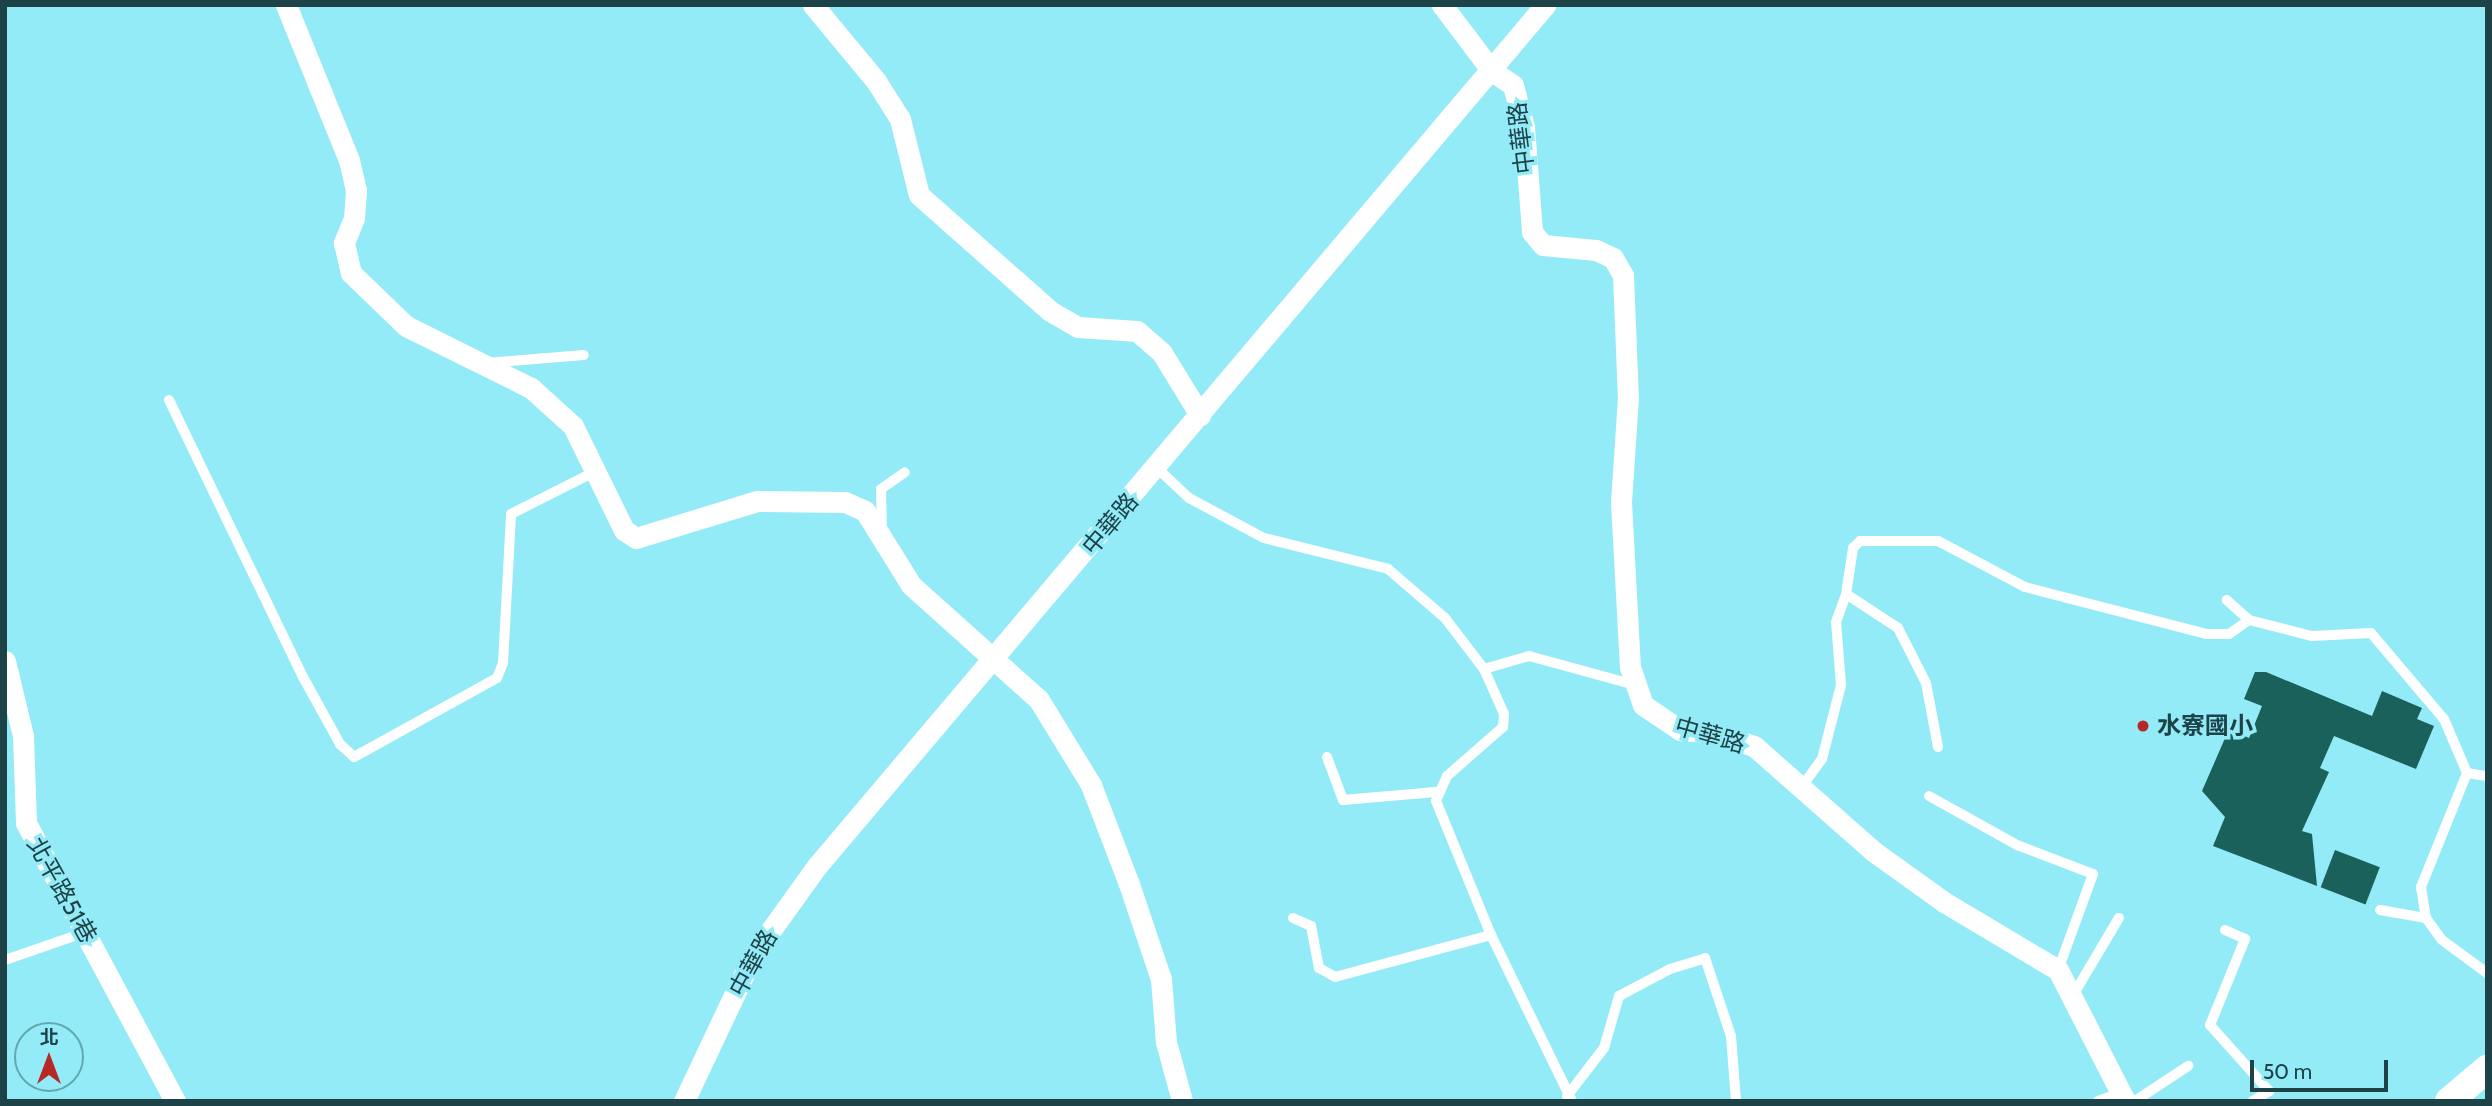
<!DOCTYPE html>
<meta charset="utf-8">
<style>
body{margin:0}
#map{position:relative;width:2492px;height:1106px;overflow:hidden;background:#93ebf7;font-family:Cabin,"Noto Sans TC",sans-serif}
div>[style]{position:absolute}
.building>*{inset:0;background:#1a615b;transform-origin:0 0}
.lane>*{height:10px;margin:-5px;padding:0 5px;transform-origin:5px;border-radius:5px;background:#fff}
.street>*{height:21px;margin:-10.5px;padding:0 10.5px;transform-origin:10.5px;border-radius:10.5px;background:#fff}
.secondary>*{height:28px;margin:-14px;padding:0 14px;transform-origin:14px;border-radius:14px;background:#fff}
.dots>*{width:19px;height:19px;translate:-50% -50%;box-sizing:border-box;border:4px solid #93ebf7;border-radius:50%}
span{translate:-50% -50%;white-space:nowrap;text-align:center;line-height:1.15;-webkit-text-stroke:7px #93ebf7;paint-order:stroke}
.street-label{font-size:24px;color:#1d4247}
.poi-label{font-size:24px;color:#1d4247;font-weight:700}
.left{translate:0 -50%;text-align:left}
.frame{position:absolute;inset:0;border:7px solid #1d4247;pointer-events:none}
.north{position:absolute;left:14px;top:1022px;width:70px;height:70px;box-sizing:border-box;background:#93ebf7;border:2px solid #64a7b1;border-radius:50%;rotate:0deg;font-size:19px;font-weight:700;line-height:28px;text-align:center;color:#1d4247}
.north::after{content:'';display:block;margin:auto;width:24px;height:32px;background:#b62725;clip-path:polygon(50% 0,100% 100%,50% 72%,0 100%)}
.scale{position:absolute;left:2250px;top:1060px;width:138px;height:32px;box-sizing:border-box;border:4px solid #1d4247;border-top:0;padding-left:9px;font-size:21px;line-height:24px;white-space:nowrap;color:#1d4247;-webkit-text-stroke:5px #93ebf7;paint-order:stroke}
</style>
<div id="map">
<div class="building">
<div style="clip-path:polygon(2255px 672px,2266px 672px,2372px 716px,2382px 691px,2422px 708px,2417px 719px,2434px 726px,2416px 769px,2334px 736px,2320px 768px,2329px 772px,2302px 831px,2312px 834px,2317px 886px,2213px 846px,2225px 817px,2202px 791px,2229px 729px,2249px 738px,2262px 706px,2244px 699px)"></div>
<div style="left:2335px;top:850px;width:48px;height:40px;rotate:21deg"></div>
</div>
<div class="lane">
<div style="left:487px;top:363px;width:97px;rotate:-4.7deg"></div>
<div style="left:169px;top:400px;width:308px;rotate:64.2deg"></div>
<div style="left:303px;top:677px;width:77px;rotate:61.1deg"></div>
<div style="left:340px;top:744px;width:19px;rotate:43deg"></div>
<div style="left:354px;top:757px;width:163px;rotate:-28.9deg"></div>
<div style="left:497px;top:678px;width:16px;rotate:-68deg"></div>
<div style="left:503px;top:663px;width:149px;rotate:-86.9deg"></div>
<div style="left:511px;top:514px;width:97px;rotate:-26.8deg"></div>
<div style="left:1157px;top:468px;width:44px;rotate:43.2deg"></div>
<div style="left:1189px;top:498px;width:85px;rotate:28.1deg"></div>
<div style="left:1264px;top:538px;width:128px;rotate:14deg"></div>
<div style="left:1388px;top:569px;width:75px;rotate:40.7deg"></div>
<div style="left:1445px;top:618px;width:64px;rotate:52.6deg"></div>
<div style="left:1484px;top:669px;width:49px;rotate:66deg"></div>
<div style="left:1504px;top:714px;width:13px;rotate:94deg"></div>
<div style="left:1503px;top:727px;width:74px;rotate:138.8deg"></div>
<div style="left:1447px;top:776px;width:27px;rotate:114deg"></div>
<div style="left:1436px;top:801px;width:145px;rotate:67.7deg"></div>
<div style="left:1491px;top:935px;width:185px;rotate:64deg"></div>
<div style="left:882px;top:533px;width:44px;rotate:-91.3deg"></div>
<div style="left:881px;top:489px;width:29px;rotate:-35deg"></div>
<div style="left:2249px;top:620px;width:65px;rotate:14.3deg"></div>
<div style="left:2312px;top:636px;width:59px;rotate:-2.9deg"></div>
<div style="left:2371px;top:633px;width:113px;rotate:49.7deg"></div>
<div style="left:2444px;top:719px;width:59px;rotate:66.9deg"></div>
<div style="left:2467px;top:773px;width:123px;rotate:112deg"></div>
<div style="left:2421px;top:887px;width:31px;rotate:81deg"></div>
<div style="left:2426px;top:918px;width:27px;rotate:54deg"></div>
<div style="left:2442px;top:940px;width:56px;rotate:36.3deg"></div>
<div style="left:1484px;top:669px;width:47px;rotate:-16.1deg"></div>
<div style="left:1529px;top:656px;width:110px;rotate:15.3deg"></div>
<div style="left:1938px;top:747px;width:65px;rotate:-100.6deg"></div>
<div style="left:1926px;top:683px;width:62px;rotate:-117deg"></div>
<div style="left:1898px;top:628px;width:62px;rotate:-146.8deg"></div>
<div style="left:1846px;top:594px;width:47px;rotate:-81.3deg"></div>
<div style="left:1853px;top:548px;width:10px;rotate:-45deg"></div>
<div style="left:1860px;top:541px;width:78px"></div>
<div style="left:1938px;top:541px;width:98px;rotate:27.9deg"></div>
<div style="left:2025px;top:587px;width:188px;rotate:14.5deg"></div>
<div style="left:2207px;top:634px;width:22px"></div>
<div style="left:2229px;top:634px;width:24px;rotate:-35deg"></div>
<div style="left:2249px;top:620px;width:30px;rotate:-138deg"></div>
<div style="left:1327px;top:757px;width:46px;rotate:69.6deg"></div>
<div style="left:1343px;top:800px;width:93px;rotate:-4.9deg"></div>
<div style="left:2467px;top:773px;width:20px;rotate:9deg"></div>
<div style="left:1803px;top:785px;width:32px;rotate:-54deg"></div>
<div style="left:1822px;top:759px;width:76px;rotate:-75.6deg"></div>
<div style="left:1841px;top:685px;width:63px;rotate:-94.5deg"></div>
<div style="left:1836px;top:622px;width:30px;rotate:-70deg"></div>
<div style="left:1929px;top:796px;width:101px;rotate:29.1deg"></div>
<div style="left:2017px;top:845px;width:81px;rotate:20.9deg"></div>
<div style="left:2093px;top:874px;width:102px;rotate:110deg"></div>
<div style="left:2380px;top:910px;width:47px;rotate:9.9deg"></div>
<div style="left:1293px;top:918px;width:20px;rotate:24deg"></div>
<div style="left:1311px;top:926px;width:43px;rotate:79.2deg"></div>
<div style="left:1319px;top:968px;width:18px;rotate:29deg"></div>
<div style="left:1335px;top:977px;width:162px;rotate:-15.1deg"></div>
<div style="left:2225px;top:930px;width:22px;rotate:24deg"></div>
<div style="left:2245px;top:939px;width:93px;rotate:112.1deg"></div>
<div style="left:2210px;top:1025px;width:89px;rotate:48.2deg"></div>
<div style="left:2269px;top:1091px;width:19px;rotate:148deg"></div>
<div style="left:5px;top:960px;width:86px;rotate:-19.1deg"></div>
<div style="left:2072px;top:997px;width:92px;rotate:-59.3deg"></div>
<div style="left:1567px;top:1096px;width:61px;rotate:-52.4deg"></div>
<div style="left:1604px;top:1048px;width:54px;rotate:-73.9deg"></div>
<div style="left:1619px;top:996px;width:58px;rotate:-27.9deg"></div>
<div style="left:1670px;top:969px;width:37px;rotate:-17deg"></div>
<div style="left:1705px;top:958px;width:82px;rotate:71.6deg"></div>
<div style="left:1731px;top:1036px;width:65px;rotate:85.6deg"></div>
<div style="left:2098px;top:1101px;width:23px;rotate:-20deg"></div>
<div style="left:2135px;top:1101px;width:64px;rotate:-33.4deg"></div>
</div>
<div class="street">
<div style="left:286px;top:5px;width:167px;rotate:67.9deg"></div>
<div style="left:349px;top:160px;width:31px;rotate:77deg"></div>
<div style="left:356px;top:190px;width:28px;rotate:94deg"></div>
<div style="left:354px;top:218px;width:27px;rotate:112deg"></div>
<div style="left:344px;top:243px;width:31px;rotate:77deg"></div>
<div style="left:351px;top:273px;width:76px;rotate:43.9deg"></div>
<div style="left:406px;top:326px;width:140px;rotate:26.4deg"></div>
<div style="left:531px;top:388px;width:57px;rotate:42.1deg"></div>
<div style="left:573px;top:426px;width:116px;rotate:63.9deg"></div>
<div style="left:624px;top:530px;width:14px;rotate:34deg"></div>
<div style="left:636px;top:538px;width:127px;rotate:-17deg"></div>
<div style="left:757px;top:501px;width:88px;rotate:0.7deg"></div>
<div style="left:845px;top:502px;width:22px;rotate:24deg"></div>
<div style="left:865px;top:511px;width:87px;rotate:58.1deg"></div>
<div style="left:911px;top:585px;width:172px;rotate:41.9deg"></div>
<div style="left:1039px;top:700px;width:100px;rotate:58.5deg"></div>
<div style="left:1091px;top:785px;width:106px;rotate:69deg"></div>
<div style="left:1129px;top:884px;width:100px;rotate:71.4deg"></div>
<div style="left:1161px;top:979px;width:63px;rotate:85.5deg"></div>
<div style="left:1166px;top:1042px;width:61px;rotate:74.8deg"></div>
<div style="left:813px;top:5px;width:99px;rotate:50.3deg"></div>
<div style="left:876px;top:81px;width:45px;rotate:57.7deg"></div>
<div style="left:900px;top:119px;width:78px;rotate:76deg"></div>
<div style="left:919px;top:195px;width:175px;rotate:41.5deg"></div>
<div style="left:1050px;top:311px;width:32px;rotate:30deg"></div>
<div style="left:1078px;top:327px;width:59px;rotate:3.9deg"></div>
<div style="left:1137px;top:331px;width:33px;rotate:41deg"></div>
<div style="left:1162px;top:353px;width:73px;rotate:58.5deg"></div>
<div style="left:1442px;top:5px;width:83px;rotate:52.9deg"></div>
<div style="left:1492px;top:71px;width:25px;rotate:34deg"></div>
<div style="left:1513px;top:85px;width:43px;rotate:75.3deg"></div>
<div style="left:1524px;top:127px;width:105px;rotate:85.6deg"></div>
<div style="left:1532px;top:232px;width:17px;rotate:50deg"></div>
<div style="left:1543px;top:245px;width:53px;rotate:5.4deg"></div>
<div style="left:1596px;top:250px;width:19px;rotate:25deg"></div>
<div style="left:1613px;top:258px;width:20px;rotate:60deg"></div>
<div style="left:1623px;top:275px;width:122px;rotate:87.7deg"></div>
<div style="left:1628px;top:397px;width:105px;rotate:93.8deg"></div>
<div style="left:1621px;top:502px;width:165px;rotate:86.9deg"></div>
<div style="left:1630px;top:667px;width:40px;rotate:71.1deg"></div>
<div style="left:1643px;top:705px;width:45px;rotate:34deg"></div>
<div style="left:1680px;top:730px;width:31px;rotate:4deg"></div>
<div style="left:1711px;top:732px;width:45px;rotate:18deg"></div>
<div style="left:1754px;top:746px;width:159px;rotate:41.4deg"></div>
<div style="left:1873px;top:851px;width:87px;rotate:35.7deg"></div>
<div style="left:1944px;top:902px;width:133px;rotate:30.8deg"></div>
<div style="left:2058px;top:970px;width:147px;rotate:62.9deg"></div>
<div style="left:5px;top:661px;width:77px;rotate:76.5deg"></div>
<div style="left:23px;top:736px;width:87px;rotate:88deg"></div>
<div style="left:26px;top:823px;width:315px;rotate:61.8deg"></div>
<div style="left:684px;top:1101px;width:161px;rotate:-64.7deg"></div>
<div style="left:753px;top:955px;width:110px;rotate:-54.3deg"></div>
<div style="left:817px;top:866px;width:1128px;rotate:-49.78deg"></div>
</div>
<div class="secondary">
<div style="left:2449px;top:1101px;width:50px;rotate:-40.1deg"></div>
</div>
<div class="dots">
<div style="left:2143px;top:726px;background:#b62725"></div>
</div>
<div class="street-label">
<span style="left:1521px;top:138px;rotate:-97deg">中華路</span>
<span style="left:1110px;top:524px;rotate:-50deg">中華路</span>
<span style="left:1710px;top:735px;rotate:16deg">中華路</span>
<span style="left:62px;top:890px;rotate:61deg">北平路51巷</span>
<span style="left:753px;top:963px;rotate:-61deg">中華路</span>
</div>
<div class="poi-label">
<span class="left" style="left:2157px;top:726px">水寮國小</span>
</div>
<div class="frame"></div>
<div class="north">北</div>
<div class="scale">50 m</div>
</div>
